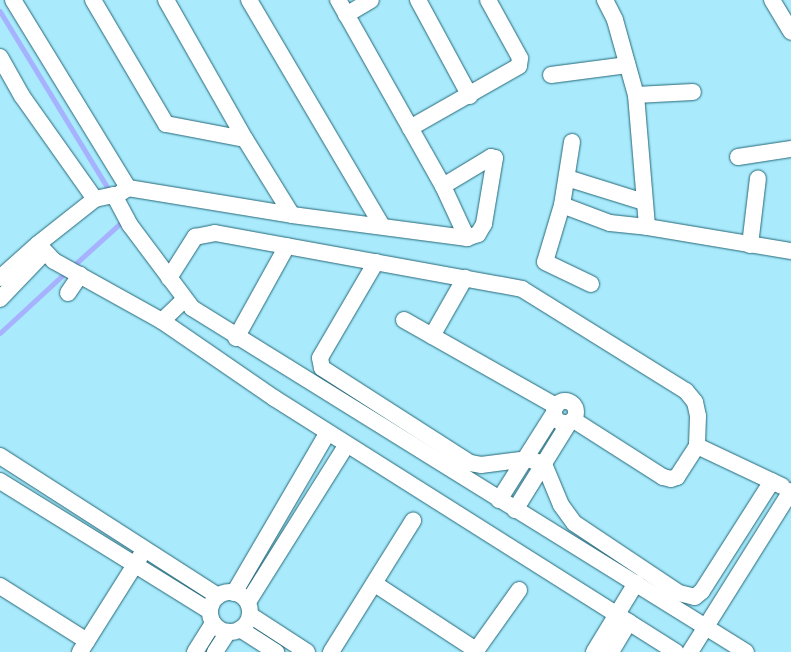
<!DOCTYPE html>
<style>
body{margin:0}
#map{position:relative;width:791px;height:652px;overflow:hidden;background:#a9ebfd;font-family:Quicksand,sans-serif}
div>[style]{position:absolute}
.stream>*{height:4.5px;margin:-2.25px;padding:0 2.25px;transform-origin:2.25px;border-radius:2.25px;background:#a6b2fd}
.roads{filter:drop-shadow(0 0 1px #266878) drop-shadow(0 0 1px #266878)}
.minor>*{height:16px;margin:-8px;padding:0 8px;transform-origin:8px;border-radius:8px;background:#fff}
.minor>.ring{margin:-8px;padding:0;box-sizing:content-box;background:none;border:16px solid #fff;border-radius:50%}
span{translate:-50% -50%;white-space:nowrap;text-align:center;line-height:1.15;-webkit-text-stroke:4.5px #cdf4fe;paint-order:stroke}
</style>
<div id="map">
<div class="stream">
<div style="left:0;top:11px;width:213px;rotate:58.6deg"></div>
<div style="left:72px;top:267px;width:70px;rotate:-42.1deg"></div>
<div style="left:0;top:333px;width:90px;rotate:-42.7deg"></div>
</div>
<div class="roads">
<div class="minor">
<div style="left:13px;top:0;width:220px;rotate:58.5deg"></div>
<div style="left:128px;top:188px;width:11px;rotate:146deg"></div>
<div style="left:93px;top:0;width:144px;rotate:59.5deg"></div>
<div style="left:166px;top:124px;width:80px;rotate:10.8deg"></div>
<div style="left:245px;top:139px;width:89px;rotate:58.3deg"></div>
<div style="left:166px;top:0;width:160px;rotate:60.4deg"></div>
<div style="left:249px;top:0;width:262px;rotate:59.5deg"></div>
<div style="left:418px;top:0;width:109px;rotate:61.6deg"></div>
<div style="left:605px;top:0;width:22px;rotate:63deg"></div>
<div style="left:615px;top:20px;width:78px;rotate:74.4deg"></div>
<div style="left:636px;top:95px;width:132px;rotate:85.2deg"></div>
<div style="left:647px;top:227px;width:146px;rotate:9.5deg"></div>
<div style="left:772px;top:0;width:37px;rotate:59deg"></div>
<div style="left:346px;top:15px;width:29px;rotate:-31deg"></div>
<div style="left:0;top:57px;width:45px;rotate:60.6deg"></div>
<div style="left:22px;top:96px;width:126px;rotate:54.7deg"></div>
<div style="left:551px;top:75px;width:77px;rotate:-7.5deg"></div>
<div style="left:636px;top:95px;width:57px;rotate:-3deg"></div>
<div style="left:410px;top:128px;width:125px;rotate:-29.6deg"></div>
<div style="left:519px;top:66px;width:8px;rotate:-83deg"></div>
<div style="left:520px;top:58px;width:66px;rotate:-118.9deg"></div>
<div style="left:572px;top:142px;width:64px;rotate:99deg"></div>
<div style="left:562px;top:205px;width:51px;rotate:20.6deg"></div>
<div style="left:610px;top:223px;width:37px;rotate:6deg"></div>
<div style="left:738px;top:157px;width:54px;rotate:-8.6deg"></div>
<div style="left:567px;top:178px;width:81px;rotate:17.3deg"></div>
<div style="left:443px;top:186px;width:56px;rotate:-31.1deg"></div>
<div style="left:491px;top:157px;width:4px;rotate:14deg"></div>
<div style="left:495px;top:158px;width:67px;rotate:99.5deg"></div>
<div style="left:484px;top:224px;width:12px;rotate:121deg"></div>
<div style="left:478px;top:234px;width:12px;rotate:160deg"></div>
<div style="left:128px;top:188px;width:166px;rotate:9.3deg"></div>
<div style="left:292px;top:215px;width:177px;rotate:7.5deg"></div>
<div style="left:467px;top:238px;width:57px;rotate:-114.8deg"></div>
<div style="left:443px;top:186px;width:214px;rotate:-119.4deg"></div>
<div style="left:562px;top:205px;width:59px;rotate:106.6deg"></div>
<div style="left:545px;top:262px;width:51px;rotate:25.6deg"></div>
<div style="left:750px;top:245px;width:67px;rotate:-83.2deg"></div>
<div style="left:376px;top:262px;width:111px;rotate:120.3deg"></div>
<div style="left:320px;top:358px;width:10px;rotate:79deg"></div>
<div style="left:322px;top:368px;width:176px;rotate:32.7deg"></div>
<div style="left:470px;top:463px;width:11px;rotate:10deg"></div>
<div style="left:481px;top:465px;width:46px;rotate:-7.4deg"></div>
<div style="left:527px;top:459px;width:18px;rotate:16deg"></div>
<div style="left:544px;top:464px;width:44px;rotate:67.5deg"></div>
<div style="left:561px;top:505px;width:22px;rotate:54deg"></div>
<div style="left:574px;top:523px;width:126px;rotate:33.7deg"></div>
<div style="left:679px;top:593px;width:16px;rotate:14deg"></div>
<div style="left:695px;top:597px;width:9px;rotate:-41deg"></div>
<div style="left:702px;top:591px;width:130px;rotate:-57.5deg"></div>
<div style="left:0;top:278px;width:51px;rotate:-41.8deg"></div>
<div style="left:169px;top:278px;width:49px;rotate:-57.6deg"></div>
<div style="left:195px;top:237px;width:20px;rotate:-11deg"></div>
<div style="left:215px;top:233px;width:312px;rotate:10.3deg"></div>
<div style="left:522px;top:289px;width:193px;rotate:31.9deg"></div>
<div style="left:686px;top:391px;width:14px;rotate:51deg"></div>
<div style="left:695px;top:402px;width:14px;rotate:78deg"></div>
<div style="left:698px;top:416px;width:30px;rotate:92deg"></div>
<div style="left:697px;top:446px;width:37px;rotate:123deg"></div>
<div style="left:677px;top:477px;width:6px;rotate:162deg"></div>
<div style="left:671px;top:479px;width:8px;rotate:-166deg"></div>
<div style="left:663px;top:477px;width:106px;rotate:-147.4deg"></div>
<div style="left:68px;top:293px;width:22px;rotate:-56deg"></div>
<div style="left:0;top:299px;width:65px;rotate:-46.2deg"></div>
<div style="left:404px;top:320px;width:175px;rotate:29.5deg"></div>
<div style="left:162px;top:321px;width:30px;rotate:-44deg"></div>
<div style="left:432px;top:336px;width:67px;rotate:-60.4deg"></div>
<div style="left:236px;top:338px;width:105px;rotate:-61deg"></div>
<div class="ring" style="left:554px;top:401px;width:6px;height:6px"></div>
<div style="left:697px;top:446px;width:94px;rotate:25.2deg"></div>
<div style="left:0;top:456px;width:259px;rotate:32.7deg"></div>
<div style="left:0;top:481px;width:247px;rotate:31.8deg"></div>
<div style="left:499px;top:500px;width:103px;rotate:-57.7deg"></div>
<div style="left:515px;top:510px;width:102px;rotate:-58.2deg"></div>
<div style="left:375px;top:584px;width:121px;rotate:33.2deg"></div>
<div style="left:0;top:586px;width:103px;rotate:32.3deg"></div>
<div class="ring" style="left:210px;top:592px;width:24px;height:24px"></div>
<div style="left:234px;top:593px;width:186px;rotate:-59.7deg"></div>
<div style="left:248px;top:602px;width:186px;rotate:-57.9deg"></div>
<div style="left:250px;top:615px;width:68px;rotate:33deg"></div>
<div style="left:240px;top:629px;width:43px;rotate:32.6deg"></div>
<div style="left:80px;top:652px;width:115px;rotate:-57.8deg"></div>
<div style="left:195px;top:652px;width:34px;rotate:-58deg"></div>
<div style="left:215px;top:652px;width:24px;rotate:-57deg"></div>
<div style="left:331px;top:652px;width:155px;rotate:-58deg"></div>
<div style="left:475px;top:652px;width:76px;rotate:-54.6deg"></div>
<div style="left:594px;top:652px;width:81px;rotate:-58.7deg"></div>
<div style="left:611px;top:652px;width:35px;rotate:-59deg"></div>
<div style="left:676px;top:652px;width:476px;rotate:-147.7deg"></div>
<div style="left:274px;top:398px;width:136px;rotate:-145.5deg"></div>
<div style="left:162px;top:321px;width:124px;rotate:-150.9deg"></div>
<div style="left:54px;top:261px;width:23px;rotate:-133deg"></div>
<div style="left:38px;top:244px;width:73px;rotate:-38.3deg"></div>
<div style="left:95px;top:199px;width:19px;rotate:-12deg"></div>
<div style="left:114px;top:195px;width:34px;rotate:62deg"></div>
<div style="left:130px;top:225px;width:104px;rotate:53.2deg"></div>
<div style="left:192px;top:308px;width:652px;rotate:31.84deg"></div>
<div style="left:690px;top:652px;width:190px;rotate:-57.9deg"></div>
</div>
</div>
</div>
